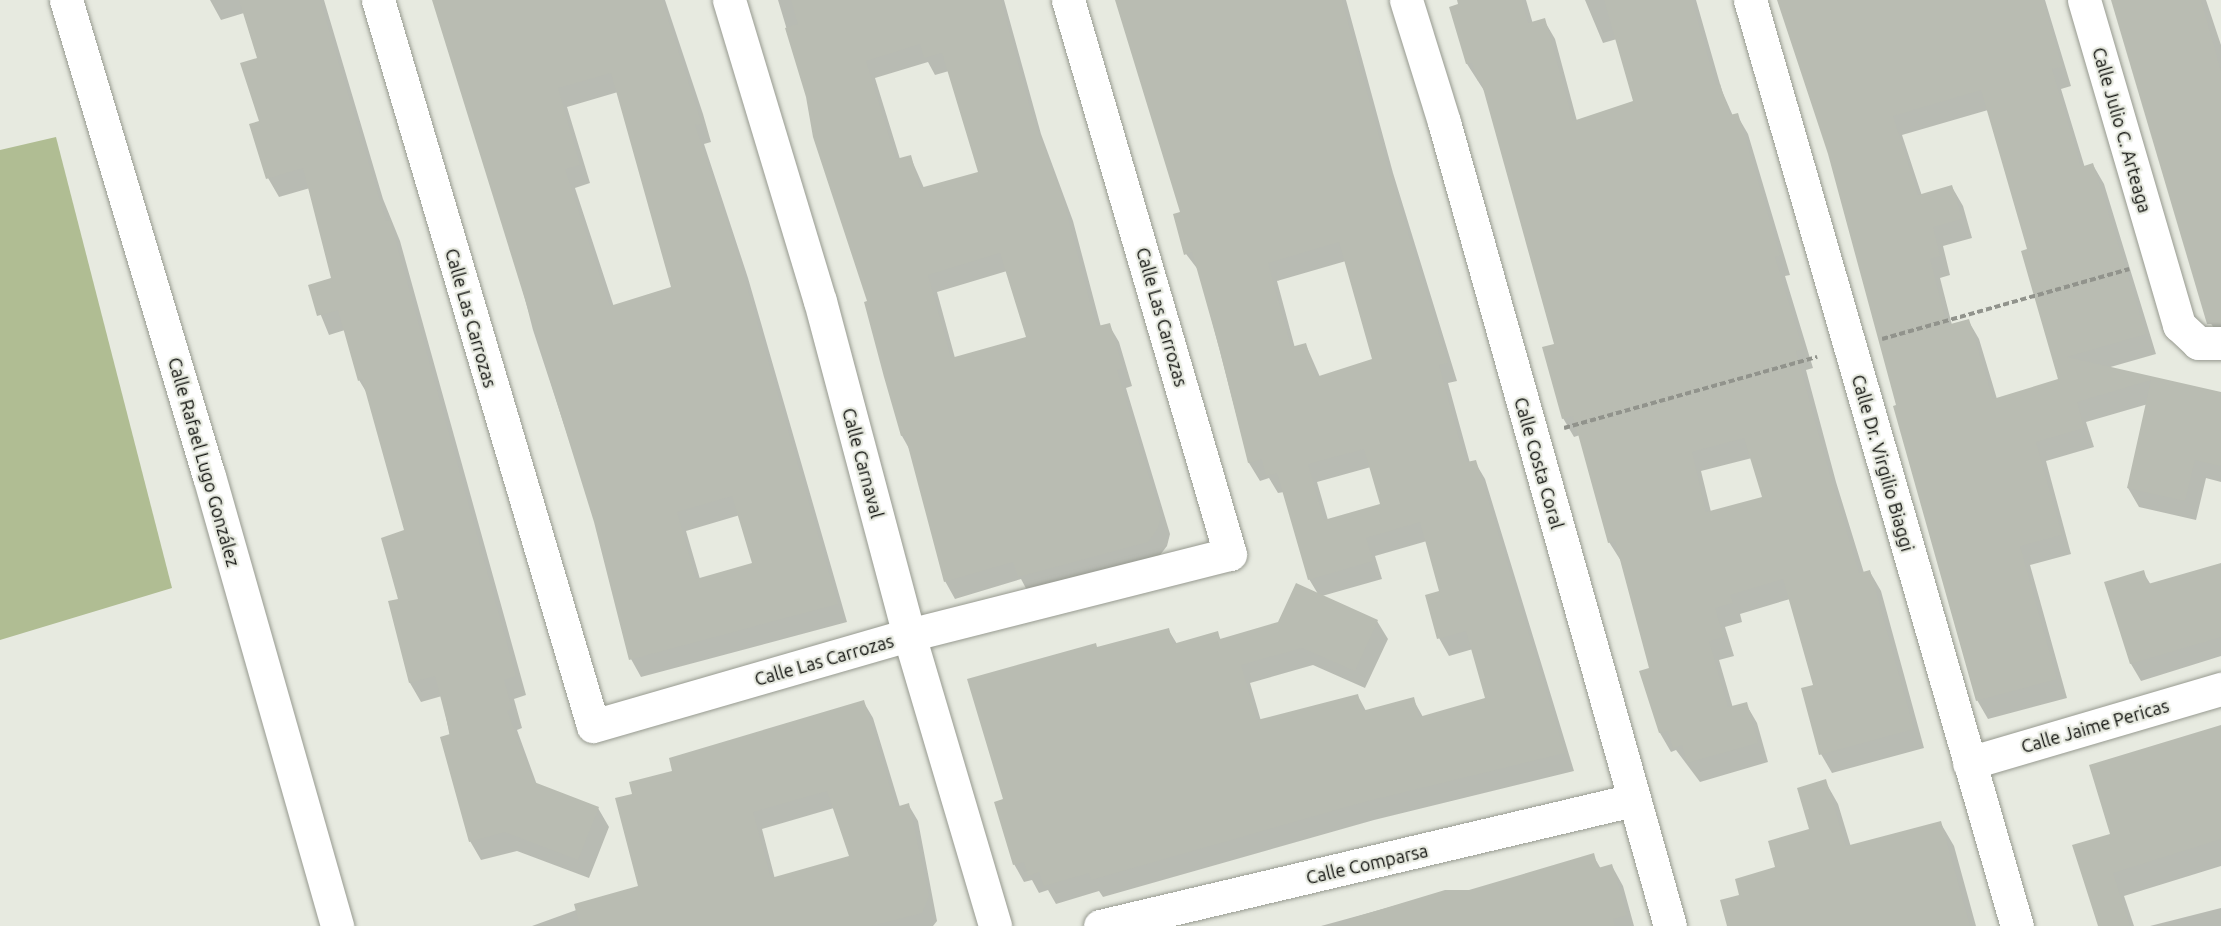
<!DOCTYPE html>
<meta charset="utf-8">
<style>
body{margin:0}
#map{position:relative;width:2221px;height:926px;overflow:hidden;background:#e7eae0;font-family:Ubuntu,sans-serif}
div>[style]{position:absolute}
.green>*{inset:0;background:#b0bd93}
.shadow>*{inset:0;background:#0003}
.building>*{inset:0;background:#b9bcb2}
.path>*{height:4px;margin-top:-2px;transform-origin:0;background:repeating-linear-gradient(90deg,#91938c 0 6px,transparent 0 9px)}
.roads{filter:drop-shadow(0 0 2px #979a90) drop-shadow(0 0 2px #979a90)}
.minor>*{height:33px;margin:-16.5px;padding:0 16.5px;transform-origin:16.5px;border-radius:16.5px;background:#fff}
span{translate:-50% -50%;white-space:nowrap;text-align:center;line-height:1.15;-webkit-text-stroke:4.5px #e7eae0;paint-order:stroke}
.street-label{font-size:18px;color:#0c0d0a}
</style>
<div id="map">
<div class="green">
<div style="clip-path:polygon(56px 137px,172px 588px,0 640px,0 150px)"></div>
</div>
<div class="shadow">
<div style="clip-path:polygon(210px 0,324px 0,383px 199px,400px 241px,526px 695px,514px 699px,522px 728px,517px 730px,537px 785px,598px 808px,609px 827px,589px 878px,517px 851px,481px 860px,470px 841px,442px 696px,421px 702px,410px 683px,400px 600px,406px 531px,368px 395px,359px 380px,345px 330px,329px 335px,309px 286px,333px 280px,310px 188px,279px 197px,268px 178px,258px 59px,244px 13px,221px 20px)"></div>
<div style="clip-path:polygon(evenodd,435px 0,665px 0,703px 114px,711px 142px,704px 144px,748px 278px,847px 622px,641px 677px,631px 659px,596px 522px,533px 330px,506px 225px,435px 0,618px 92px,673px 288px,614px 307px,575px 188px,590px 183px,567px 107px,618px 92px,435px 0,740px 515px,754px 564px,700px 579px,686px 531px,740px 515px)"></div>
<div style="clip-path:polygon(evenodd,778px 0,1004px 0,1041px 134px,1073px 221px,1101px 327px,1109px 325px,1119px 342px,1132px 386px,1126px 388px,1170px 534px,1167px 546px,1157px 559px,1029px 594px,1021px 579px,955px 599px,945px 581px,911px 452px,902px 436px,866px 303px,869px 302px,778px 0,928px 62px,935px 75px,949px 71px,980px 173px,924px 188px,910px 156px,900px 159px,875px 78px,928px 62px,778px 0,1007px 271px,1028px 338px,955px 358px,937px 292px,1007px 271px)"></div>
<div style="clip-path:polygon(evenodd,1119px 0,1346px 0,1393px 173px,1457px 381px,1448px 383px,1470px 463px,1475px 462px,1485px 479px,1574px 771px,1374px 820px,1103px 897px,1099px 891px,1056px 904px,1048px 890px,1039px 893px,1032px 880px,1024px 882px,1014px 864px,1005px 800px,1097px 649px,1168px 629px,1177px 644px,1217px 633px,1221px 640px,1279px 623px,1318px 594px,1309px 579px,1284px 492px,1278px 493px,1269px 478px,1260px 481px,1249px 463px,1199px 271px,1186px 254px,1182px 213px,1119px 0,1346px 261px,1374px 360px,1320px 377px,1306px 345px,1295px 348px,1277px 281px,1346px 261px,1119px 0,1371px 467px,1382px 505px,1328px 520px,1317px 482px,1371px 467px,1119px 0,1427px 541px,1441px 592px,1439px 638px,1449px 656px,1473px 649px,1487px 699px,1423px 717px,1413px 699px,1366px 711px,1358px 696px,1261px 721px,1250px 683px,1313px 665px,1365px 688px,1388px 639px,1377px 621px,1322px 596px,1382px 579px,1375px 556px,1427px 541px)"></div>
<div style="clip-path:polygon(evenodd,1458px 0,1526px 0,1533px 24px,1544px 20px,1555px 39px,1577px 121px,1635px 102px,1617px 39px,1603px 43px,1585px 0,1696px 0,1722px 91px,1733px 116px,1737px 115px,1748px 134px,1790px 275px,1785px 276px,1813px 368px,1806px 370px,1836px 482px,1864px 573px,1870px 572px,1881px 591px,1924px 748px,1832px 773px,1821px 754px,1815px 686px,1790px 599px,1740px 614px,1742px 622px,1725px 627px,1734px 656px,1719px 660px,1733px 708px,1746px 704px,1757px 723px,1768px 762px,1700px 782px,1676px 750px,1671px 752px,1660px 733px,1651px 669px,1621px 561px,1609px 542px,1580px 435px,1574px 437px,1563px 418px,1555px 345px,1485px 92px,1467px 64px,1458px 0,1752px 458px,1764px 498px,1711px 512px,1701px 471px,1752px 458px)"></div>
<div style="clip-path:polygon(evenodd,1780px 0,2045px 0,2071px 86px,2061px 89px,2085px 168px,2093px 165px,2104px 184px,2156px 354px,2107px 368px,2221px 394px,2221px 482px,2206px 478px,2196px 520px,2139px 507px,2128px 488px,2148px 404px,2086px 422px,2094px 447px,2046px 461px,2071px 554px,2030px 565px,2067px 698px,1988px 719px,1977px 700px,1829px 154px,1780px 0,1988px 110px,2029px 250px,2060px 380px,1997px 399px,1979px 339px,1968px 320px,1952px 325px,1940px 278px,1950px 275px,1943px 246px,1972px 238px,1963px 206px,1952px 187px,1922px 196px,1902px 135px,1988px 110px)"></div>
<div style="clip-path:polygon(2112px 0,2206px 0,2221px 45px,2221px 332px,2217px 333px,2205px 314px)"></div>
<div style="clip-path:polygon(2221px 564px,2221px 656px,2141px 681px,2131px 664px,2106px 583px,2143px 572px,2151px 585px)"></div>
<div style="clip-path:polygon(evenodd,863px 701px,873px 718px,900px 807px,908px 804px,918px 821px,937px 921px,933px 926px,532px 926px,640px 887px,634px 795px,674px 772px,863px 701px,834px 808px,851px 857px,775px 879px,762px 829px,834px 808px)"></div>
<div style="clip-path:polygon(2221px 727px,2221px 866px,2124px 896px,2134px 926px,2099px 926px,2112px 835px)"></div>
<div style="clip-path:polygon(1825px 781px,1838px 804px,1851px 847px,1940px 822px,1954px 846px,1976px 926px,1729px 926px,1741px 896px,1777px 868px,1811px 830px)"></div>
<div style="clip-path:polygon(1593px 855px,1601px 869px,1612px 866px,1623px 886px,1634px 926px,1321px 926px,1445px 892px,1469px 891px)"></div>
<div style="clip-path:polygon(2221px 908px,2221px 926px,2150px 926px)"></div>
</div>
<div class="building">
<div style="clip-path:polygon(239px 0,320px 0,386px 221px,390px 220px,516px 676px,504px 680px,512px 709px,507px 711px,534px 782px,599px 807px,578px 860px,505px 832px,469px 842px,440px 737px,450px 734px,435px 676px,409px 683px,388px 601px,398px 599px,381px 538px,404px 530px,362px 379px,358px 381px,338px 310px,317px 316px,308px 285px,331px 278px,303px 168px,266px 179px,249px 124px,259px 121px,240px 63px,257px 58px)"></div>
<div style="clip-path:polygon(evenodd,432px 0,662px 0,702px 124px,695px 125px,739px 259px,838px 604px,629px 660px,594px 522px,432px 0,611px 73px,671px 287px,610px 306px,565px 169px,580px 165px,558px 88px,611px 73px,432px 0,732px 496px,752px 563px,696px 579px,677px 512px,732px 496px)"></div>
<div style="clip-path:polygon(evenodd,791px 0,1001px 0,1032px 115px,1064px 202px,1094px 318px,1098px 326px,1110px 323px,1123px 368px,1117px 370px,1161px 516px,1158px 528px,1148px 542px,1018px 577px,1013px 562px,944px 582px,905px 435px,901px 436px,884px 377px,864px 302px,867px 301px,813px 137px,806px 97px,785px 28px,798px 24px,791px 0,920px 44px,924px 58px,942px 53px,978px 172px,920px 188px,911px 155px,896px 159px,866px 61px,920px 44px,791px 0,1000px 253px,1026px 337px,951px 358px,928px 275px,1000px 253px)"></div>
<div style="clip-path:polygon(evenodd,1115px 0,1342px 0,1384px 154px,1448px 363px,1439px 365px,1460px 442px,1467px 462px,1476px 460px,1565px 753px,1364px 802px,1091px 880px,1089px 873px,1044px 886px,1039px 872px,1028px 876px,1024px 862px,1013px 865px,994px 802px,1003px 799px,967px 679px,1096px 643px,1097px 647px,1169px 628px,1173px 644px,1218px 631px,1220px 639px,1278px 622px,1296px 583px,1378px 620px,1355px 671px,1302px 648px,1241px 665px,1257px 720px,1358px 694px,1362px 711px,1414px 697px,1419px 717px,1485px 698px,1466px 631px,1437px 639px,1425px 595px,1439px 591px,1420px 522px,1366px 538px,1373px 561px,1308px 580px,1277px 473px,1266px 476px,1262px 459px,1248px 463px,1220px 351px,1192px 252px,1184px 255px,1173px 214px,1180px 212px,1115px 0,1339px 242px,1372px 359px,1316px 377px,1306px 343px,1291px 347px,1268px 263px,1339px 242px,1115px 0,1364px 449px,1380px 504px,1324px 520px,1308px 464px,1364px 449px)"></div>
<div style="clip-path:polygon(evenodd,1457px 0,1522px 0,1528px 23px,1545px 18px,1573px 121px,1633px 101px,1604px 0,1692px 0,1716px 85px,1720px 84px,1730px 115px,1738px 113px,1780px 255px,1775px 257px,1803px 349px,1796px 351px,1826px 461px,1859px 573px,1870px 570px,1914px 729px,1819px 755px,1801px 688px,1813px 685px,1783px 579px,1730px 595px,1733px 603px,1715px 608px,1724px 637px,1709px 641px,1728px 707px,1747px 702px,1758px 743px,1687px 763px,1682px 745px,1673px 748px,1668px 731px,1659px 733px,1639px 671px,1649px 668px,1615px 541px,1608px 543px,1573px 416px,1562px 419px,1542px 347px,1554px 344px,1481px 81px,1478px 81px,1472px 63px,1466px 64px,1449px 7px,1458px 4px,1457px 0,1744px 438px,1762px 497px,1706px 512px,1692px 452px,1744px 438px)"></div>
<div style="clip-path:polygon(evenodd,1777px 0,2043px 0,2062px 67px,2052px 69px,2081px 167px,2093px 163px,2146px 334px,2067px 357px,2221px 392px,2221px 466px,2195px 460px,2185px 501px,2127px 488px,2151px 380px,2077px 402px,2084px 428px,2036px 442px,2062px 535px,2020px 546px,2057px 679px,1976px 701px,1893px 406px,1896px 405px,1828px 154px,1777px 0,1981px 90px,2027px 249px,2021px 251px,2058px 379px,1993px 399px,1969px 319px,1947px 325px,1930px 259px,1940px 256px,1933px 227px,1962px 219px,1952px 185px,1918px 195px,1893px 116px,1981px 90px)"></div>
<div style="clip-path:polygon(2111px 0,2201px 0,2221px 71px,2221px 324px,2207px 324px)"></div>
<div style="clip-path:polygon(2221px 563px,2221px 637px,2130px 664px,2104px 582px,2144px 570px,2148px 584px)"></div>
<div style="clip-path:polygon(evenodd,864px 700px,896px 807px,909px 803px,929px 896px,922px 913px,871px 926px,580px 926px,574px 904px,638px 886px,615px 798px,632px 794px,629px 782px,672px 771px,669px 758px,864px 700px,827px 791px,849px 856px,771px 878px,753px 812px,827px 791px)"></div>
<div style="clip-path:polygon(2221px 725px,2221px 839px,2113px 873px,2130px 926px,2098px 926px,2072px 845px,2110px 834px,2089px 765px)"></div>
<div style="clip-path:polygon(1826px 779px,1846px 846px,1941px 821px,1970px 926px,1727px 926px,1720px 900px,1739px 895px,1735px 879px,1775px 867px,1768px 841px,1809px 829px,1797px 788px)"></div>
<div style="clip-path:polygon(1594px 853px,1598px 868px,1612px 864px,1627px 915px,1613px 919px,1615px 926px,1350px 926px,1349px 919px,1445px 890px,1469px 890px)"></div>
</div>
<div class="path">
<div style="left:1882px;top:339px;width:257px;rotate:-15.8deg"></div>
<div style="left:1564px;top:428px;width:263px;rotate:-15.7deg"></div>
</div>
<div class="roads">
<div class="minor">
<div style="left:66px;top:0;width:497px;rotate:73.3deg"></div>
<div style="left:209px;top:476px;width:468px;rotate:74.1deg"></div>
<div style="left:378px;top:0;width:757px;rotate:73.5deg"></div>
<div style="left:593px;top:726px;width:329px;rotate:-16.1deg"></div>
<div style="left:909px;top:635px;width:331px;rotate:-14.2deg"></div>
<div style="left:1230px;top:554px;width:577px;rotate:-106.3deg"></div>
<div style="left:729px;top:0;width:314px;rotate:73.2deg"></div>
<div style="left:820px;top:301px;width:346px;rotate:75.1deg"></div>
<div style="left:909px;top:635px;width:303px;rotate:73.5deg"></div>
<div style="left:1406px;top:0;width:128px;rotate:72.7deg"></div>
<div style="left:1444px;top:122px;width:835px;rotate:74.3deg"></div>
<div style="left:1750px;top:0;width:964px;rotate:73.92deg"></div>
<div style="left:2084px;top:0;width:339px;rotate:73.7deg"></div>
<div style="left:2179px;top:325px;width:26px;rotate:43deg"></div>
<div style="left:2198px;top:343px;width:23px"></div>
<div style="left:1969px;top:763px;width:263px;rotate:-16.4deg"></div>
<div style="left:1100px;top:926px;width:548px;rotate:-13.3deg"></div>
</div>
</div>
<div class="street-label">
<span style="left:2122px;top:130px;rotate:74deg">Calle Julio C. Arteaga</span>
<span style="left:1162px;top:317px;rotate:74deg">Calle Las Carrozas</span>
<span style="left:471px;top:318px;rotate:74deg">Calle Las Carrozas</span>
<span style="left:204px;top:462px;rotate:74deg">Calle Rafael Lugo González</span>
<span style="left:863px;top:463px;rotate:75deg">Calle Carnaval</span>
<span style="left:1539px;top:463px;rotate:74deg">Calle Costa Coral</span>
<span style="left:1883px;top:463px;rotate:74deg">Calle Dr. Virgilio Biaggi</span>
<span style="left:824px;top:660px;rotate:-16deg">Calle Las Carrozas</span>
<span style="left:2095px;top:726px;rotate:-16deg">Calle Jaime Pericas</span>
<span style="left:1367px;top:864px;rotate:-13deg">Calle Comparsa</span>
</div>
</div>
